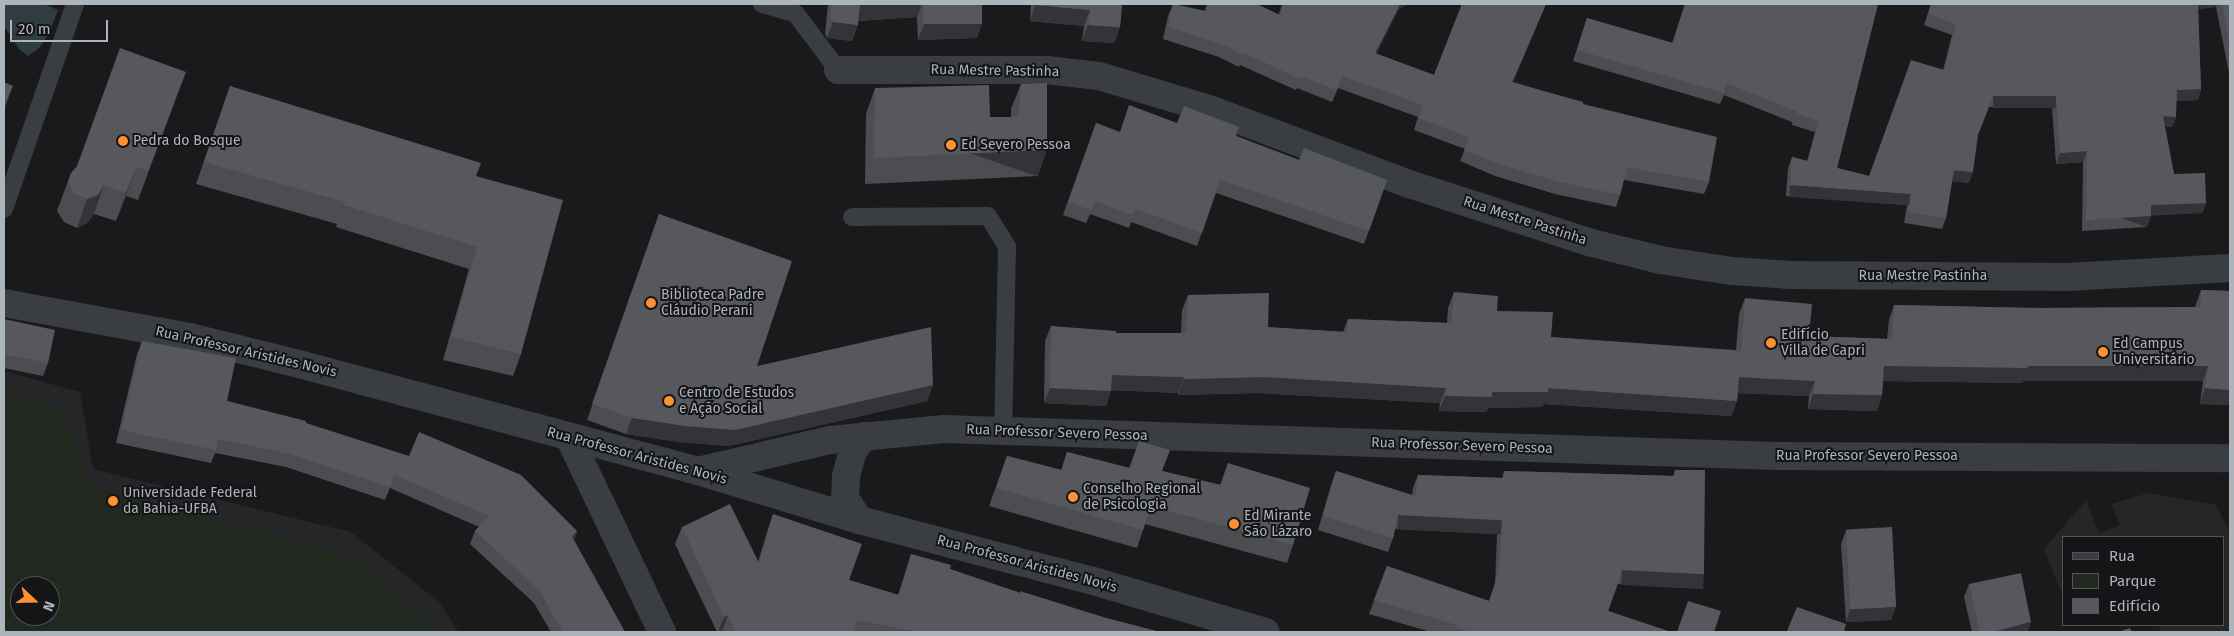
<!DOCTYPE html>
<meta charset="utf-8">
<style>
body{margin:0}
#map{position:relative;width:2234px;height:636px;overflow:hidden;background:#1a1a1c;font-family:"Fira Sans",sans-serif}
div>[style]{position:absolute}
.built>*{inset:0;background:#262629}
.green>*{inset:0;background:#20281f}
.water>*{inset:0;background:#2f3d41}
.lane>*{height:18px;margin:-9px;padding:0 9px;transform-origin:9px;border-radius:9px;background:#3a3d41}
.street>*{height:28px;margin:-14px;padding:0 14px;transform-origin:14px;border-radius:14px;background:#3a3d41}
.wall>*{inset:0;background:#4b4d51}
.shaded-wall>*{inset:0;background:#333437;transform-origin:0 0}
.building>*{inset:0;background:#56585d;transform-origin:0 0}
.dots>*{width:14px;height:14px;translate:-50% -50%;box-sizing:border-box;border:2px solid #151517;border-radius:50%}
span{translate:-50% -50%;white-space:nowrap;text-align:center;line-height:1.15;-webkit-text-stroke:4px #151517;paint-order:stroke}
.street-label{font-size:14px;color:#acb4bc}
.poi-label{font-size:14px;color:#acb4bc}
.left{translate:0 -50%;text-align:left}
.frame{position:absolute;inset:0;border:5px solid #acb4bc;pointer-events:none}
.legend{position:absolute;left:2062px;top:536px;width:162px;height:90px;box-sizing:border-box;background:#151517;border:1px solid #515559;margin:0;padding:6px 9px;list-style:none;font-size:15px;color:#acb4bc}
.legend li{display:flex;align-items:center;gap:10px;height:25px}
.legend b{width:25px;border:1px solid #515559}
.north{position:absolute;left:10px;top:576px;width:50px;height:50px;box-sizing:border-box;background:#151517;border:1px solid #515559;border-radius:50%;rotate:111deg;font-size:14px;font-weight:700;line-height:20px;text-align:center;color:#acb4bc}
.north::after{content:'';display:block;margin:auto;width:18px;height:22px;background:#fb9133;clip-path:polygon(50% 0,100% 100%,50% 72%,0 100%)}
.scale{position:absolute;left:10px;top:20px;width:98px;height:22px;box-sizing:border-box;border:2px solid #acb4bc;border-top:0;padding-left:6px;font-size:15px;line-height:18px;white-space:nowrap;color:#acb4bc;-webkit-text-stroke:4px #151517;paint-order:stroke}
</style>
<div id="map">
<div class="built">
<div style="clip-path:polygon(evenodd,4px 371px,80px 392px,93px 469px,351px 532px,439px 602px,459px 632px,4px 632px,4px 371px,20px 586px,50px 586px,50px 616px,20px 616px,20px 586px)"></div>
<div style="clip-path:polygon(2148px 493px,2216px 505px,2230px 534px,2230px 629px,2223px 632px,2161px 632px,2159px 625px,2223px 625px,2223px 537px,2063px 537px,2063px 597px,2044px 549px,2086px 500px,2099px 534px,2120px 525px,2111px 504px)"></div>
</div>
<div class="green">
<div style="clip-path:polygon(evenodd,4px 391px,63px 409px,91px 486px,343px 553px,439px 626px,444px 632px,4px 632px,4px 391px,20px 586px,50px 586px,50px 616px,20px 616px,20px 586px)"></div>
</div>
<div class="water">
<div style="clip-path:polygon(4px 4px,44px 4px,58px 10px,49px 34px,39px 48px,28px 56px,19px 49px,4px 26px)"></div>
</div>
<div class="lane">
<div style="left:762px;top:4px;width:35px;rotate:16deg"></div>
<div style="left:796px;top:14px;width:70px;rotate:53.1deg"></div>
<div style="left:4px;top:209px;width:217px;rotate:-70.9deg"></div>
<div style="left:852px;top:217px;width:136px;rotate:-0.4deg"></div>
<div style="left:988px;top:216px;width:36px;rotate:58deg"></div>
<div style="left:1007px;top:247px;width:184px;rotate:91.2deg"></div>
</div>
<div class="street">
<div style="left:838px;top:70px;width:208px"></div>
<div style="left:1046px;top:70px;width:53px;rotate:6.5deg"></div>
<div style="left:1099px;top:76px;width:118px;rotate:16.7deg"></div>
<div style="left:1212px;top:110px;width:210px;rotate:20.6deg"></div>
<div style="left:1409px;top:184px;width:192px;rotate:17.9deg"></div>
<div style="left:1592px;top:243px;width:70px;rotate:14deg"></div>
<div style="left:1660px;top:260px;width:73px;rotate:8.7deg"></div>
<div style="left:1732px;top:271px;width:59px;rotate:3.9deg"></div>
<div style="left:1791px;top:275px;width:276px;rotate:0.4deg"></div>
<div style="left:2067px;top:277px;width:163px;rotate:-3.2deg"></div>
<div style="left:4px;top:303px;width:189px;rotate:10.4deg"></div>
<div style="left:190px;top:337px;width:112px;rotate:13.9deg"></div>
<div style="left:299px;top:364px;width:413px;rotate:15deg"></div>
<div style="left:698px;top:471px;width:168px;rotate:16.9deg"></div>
<div style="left:859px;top:520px;width:239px;rotate:14.6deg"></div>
<div style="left:1090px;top:580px;width:183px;rotate:16.5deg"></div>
<div style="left:570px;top:439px;width:214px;rotate:64.5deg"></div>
<div style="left:698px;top:471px;width:136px;rotate:-13.2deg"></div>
<div style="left:830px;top:440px;width:115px;rotate:-5.5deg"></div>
<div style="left:944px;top:429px;width:833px;rotate:1.86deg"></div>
<div style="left:1777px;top:456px;width:453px;rotate:0.3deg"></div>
<div style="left:859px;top:520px;width:26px;rotate:-122deg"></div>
<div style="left:845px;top:498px;width:22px;rotate:-87deg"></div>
<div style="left:846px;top:476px;width:24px;rotate:-75deg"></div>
<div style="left:852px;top:453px;width:21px;rotate:-55deg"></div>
</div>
<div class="wall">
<div style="clip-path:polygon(828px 4px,982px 4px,977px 38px,918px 40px,917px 17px,858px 21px,858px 25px,852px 41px,827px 38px,825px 34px)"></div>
<div style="clip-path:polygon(1031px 4px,1122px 4px,1120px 27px,1114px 43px,1082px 41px,1084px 26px,1030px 21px)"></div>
<div style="clip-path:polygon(1173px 4px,1205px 11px,1279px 14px,1282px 4px,1407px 4px,1398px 10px,1376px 54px,1434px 75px,1462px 4px,1546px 4px,1513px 82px,1583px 104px,1709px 182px,1704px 194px,1624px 180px,1620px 195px,1616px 207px,1555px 194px,1495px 176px,1460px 161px,1465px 149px,1414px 130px,1418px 117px,1338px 88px,1332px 102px,1297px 88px,1296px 90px,1240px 65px,1239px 67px,1219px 57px,1163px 39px,1168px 16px)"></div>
<div style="clip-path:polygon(1685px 4px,1878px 4px,1837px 168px,1869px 176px,1943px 70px,1952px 35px,1924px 25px,1931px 4px,2230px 4px,2230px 78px,2216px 7px,2198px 9px,2201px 89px,2198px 100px,2176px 101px,2176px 117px,2172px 127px,2165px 127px,2174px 174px,2206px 203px,2202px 213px,2151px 215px,2147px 227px,2082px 231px,2083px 162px,2056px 164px,2052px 107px,1989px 107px,1977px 136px,1969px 183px,1952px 181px,1946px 218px,1942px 229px,1904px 223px,1907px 205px,1786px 196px,1788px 168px,1792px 157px,1807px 161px,1815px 132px,1792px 125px,1792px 122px,1724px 95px,1720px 104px,1573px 61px,1587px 18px,1672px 43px)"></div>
<div style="clip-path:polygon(1021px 84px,1038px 176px,865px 184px,866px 114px,875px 88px,990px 117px,1011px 117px,1011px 109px)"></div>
<div style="clip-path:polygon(230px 86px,476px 176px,521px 354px,513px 376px,443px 360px,469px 269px,336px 227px,337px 224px,196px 184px)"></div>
<div style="clip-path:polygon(175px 101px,138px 200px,126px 196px,116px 221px,94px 214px,87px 223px,77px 228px,64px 222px,57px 211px,71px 173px)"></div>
<div style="clip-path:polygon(1096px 123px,1119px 132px,1177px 123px,1236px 136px,1299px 160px,1387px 180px,1364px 244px,1216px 193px,1197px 246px,1131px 222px,1129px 228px,1090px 214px,1086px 223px,1063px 215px)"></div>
<div style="clip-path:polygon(659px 214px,757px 366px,933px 385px,927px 401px,729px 446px,679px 442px,626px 434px,587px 420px)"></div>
<div style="clip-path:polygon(2201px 290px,2230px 291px,2230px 405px,2200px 404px,2203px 381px,2023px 381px,2022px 383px,1883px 381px,1882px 395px,1877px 411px,1808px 409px,1809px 396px,1738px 393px,1737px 401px,1731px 416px,1544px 404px,1542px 407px,1488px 408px,1486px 412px,1439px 411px,1440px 403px,1258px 393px,1178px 395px,1178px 393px,1111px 390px,1106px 406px,1044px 403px,1045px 341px,1051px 326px,1116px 333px,1181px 333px,1182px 310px,1188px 295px,1268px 327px,1343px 332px,1348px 319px,1447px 323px,1448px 308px,1454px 292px,1497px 311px,1551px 337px,1736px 350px,1739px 314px,1745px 298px,1809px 336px,1887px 339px,1889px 320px,1894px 305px,2039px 308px,2195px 307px)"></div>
<div style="clip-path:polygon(4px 319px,48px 363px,43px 376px,4px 368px)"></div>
<div style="clip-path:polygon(142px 341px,227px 401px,306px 423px,577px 531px,574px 540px,625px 632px,551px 632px,534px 603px,470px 544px,475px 531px,479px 527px,390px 488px,385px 500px,286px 467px,215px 453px,211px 463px,116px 443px,137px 354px)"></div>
<div style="clip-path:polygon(1139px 441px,1162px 471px,1220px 485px,1228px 463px,1293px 545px,1287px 563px,1145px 524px,1137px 548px,989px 506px,1007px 456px,1061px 470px,1067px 452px,1129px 468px)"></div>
<div style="clip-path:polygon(1675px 470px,1704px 574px,1699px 588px,1618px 584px,1608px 611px,1671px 632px,1431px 632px,1369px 614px,1387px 566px,1489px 601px,1495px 585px,1497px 534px,1395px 529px,1393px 538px,1388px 552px,1318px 530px,1331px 485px,1336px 471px,1412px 495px,1413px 488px,1418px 475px,1502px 478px,1504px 471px,1673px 476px)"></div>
<div style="clip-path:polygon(773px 514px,849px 580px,898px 595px,911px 554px,950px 569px,1020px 593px,1106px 618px,1160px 632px,717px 632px,675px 544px,682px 527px,758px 562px,767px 532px)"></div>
<div style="clip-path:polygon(1846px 531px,1891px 620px,1846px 622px,1841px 544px)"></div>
<div style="clip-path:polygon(1969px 584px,2028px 632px,1972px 632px,1964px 597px)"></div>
</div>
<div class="shaded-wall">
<div style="clip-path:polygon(874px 4px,922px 4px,917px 17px,854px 21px,860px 5px)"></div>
<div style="clip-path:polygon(1400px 4px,1407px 4px,1398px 10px,1370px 65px,1375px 53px)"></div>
<div style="clip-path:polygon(1546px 4px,1508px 94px,1512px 82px)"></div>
<div style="clip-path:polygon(2196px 4px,2217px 4px,2216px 7px,2194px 10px)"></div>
<div style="clip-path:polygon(1035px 5px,1090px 10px,1084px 26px,1030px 21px)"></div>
<div style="clip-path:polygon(833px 22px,858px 25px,852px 41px,827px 38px)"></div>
<div style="clip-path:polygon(983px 22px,977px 38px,918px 40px,924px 24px)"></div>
<div style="clip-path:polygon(1088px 25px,1120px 27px,1114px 43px,1082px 41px)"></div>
<div style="clip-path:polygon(13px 86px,4px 112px,4px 107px)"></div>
<div style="clip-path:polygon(2201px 89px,2198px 100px,2173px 101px,2177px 90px)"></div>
<div style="left:1993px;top:96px;width:63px;height:12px"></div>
<div style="clip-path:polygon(2163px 116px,2176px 117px,2172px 127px,2159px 127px)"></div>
<div style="left:1047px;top:150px;width:28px;height:173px;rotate:109deg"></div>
<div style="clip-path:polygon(2087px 151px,2083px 162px,2056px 164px,2060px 153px)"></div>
<div style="clip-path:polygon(136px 167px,126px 196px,116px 221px,126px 193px)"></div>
<div style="clip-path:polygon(1954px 170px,1973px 172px,1969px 183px,1950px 181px)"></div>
<div style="clip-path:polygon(104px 185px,94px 214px,87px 223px,77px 228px,87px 199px)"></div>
<div style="left:1790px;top:185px;width:121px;height:12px;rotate:4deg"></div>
<div style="clip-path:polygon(2206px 203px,2202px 213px,2147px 216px,2151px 205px)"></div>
<div style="left:2151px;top:216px;width:12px;height:65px;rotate:110deg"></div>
<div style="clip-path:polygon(1884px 366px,2208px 366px,2203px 381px,2023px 381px,2022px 383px,1878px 381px)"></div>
<div style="clip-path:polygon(1112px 375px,1184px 377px,1178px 393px,1107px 390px)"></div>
<div style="clip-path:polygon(1264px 377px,1446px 388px,1440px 403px,1258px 393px,1178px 395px,1184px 379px)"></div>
<div style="clip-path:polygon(1739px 377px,1815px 381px,1809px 396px,1733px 393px)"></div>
<div style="clip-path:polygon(933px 385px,927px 401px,729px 446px,679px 442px,626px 434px,632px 418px)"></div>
<div style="clip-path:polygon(1050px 388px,1111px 391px,1106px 406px,1044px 403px)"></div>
<div style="clip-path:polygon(1548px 388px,1737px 401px,1731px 416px,1544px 404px,1542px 407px,1488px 408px,1486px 412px,1439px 411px,1445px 396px)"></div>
<div style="clip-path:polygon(2205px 388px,2230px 390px,2230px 405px,2200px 404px)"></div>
<div style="clip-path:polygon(1813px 394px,1882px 395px,1877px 411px,1808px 409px)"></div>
<div style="left:1398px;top:515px;width:104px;height:14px;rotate:3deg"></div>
<div style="clip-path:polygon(577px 531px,572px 544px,572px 537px)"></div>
<div style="left:1622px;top:570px;width:82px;height:15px;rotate:3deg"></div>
<div style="clip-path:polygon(1896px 607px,1891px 620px,1846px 622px,1850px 609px)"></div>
<div style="clip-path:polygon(728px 615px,722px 632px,718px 632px,724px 617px)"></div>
<div style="clip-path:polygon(2031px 622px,2028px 632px,1992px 632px)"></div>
</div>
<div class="building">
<div style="clip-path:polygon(832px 4px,874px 4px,860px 5px,858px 25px,833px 22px,830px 18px)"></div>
<div style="left:923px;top:4px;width:59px;height:20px"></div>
<div style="clip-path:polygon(1036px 4px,1122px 4px,1120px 27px,1088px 25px,1090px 10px,1035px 5px)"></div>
<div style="clip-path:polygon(1173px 4px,1205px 11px,1207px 4px,1257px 4px,1280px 15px,1283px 4px,1400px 4px,1375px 53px,1434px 75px,1462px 4px,1546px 4px,1512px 82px,1583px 102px,1583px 104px,1717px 137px,1709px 182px,1627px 167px,1620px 195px,1560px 182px,1499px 164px,1464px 150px,1469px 137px,1418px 118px,1423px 105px,1342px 76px,1337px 90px,1301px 76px,1300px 79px,1244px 53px,1243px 55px,1224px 45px,1168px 27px)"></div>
<div style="clip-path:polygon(1685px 4px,1878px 4px,1837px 168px,1869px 176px,1911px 60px,1944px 70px,1956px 24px,1928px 14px,1931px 4px,2198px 4px,2201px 89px,2177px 90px,2176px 117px,2163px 116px,2174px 174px,2205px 173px,2206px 203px,2151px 205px,2151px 216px,2086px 220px,2087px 151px,2060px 153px,2056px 96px,1993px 96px,1978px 135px,1973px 172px,1954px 170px,1946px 218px,1908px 212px,1911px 194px,1790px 185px,1792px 157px,1808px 161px,1819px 121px,1796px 114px,1796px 111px,1726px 83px,1724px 93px,1577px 50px,1587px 18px,1673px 43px)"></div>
<div style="clip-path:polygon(2222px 4px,2230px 4px,2230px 47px)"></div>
<div style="clip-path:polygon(120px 48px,186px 72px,148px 171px,136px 167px,126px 193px,104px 185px,98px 195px,87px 199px,74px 194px,68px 183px,71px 173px,77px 166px)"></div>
<div style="clip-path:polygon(4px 82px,13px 86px,4px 107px)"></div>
<div style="clip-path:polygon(1047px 83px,1047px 150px,874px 158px,875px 88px,989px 85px,990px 117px,1018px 117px,1021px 84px)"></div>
<div style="clip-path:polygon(230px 86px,481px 163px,476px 176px,563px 200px,521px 354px,451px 337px,477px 247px,344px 205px,345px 202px,204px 162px)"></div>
<div style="clip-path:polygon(1129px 105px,1177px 123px,1184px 106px,1239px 127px,1236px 136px,1299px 160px,1304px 148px,1387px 180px,1369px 231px,1220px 180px,1202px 233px,1136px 209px,1133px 215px,1095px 201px,1091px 210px,1068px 202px,1096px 123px,1120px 132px)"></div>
<div style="clip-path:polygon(659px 214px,792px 261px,757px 366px,931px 327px,933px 385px,735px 430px,685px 426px,632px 418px,592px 404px)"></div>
<div style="clip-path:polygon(2201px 290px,2230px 291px,2230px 390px,2205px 388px,2208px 366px,2028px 366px,2027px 368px,1884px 366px,1882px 395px,1813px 394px,1815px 381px,1739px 377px,1737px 401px,1548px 388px,1548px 392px,1492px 392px,1492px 397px,1445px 396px,1446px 388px,1264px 377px,1184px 379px,1184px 377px,1112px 375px,1111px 391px,1050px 388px,1051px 326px,1116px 331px,1116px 333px,1186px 333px,1188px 295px,1269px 293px,1268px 327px,1347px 332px,1348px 319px,1451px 323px,1454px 292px,1498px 296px,1497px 311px,1553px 312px,1551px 337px,1741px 351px,1745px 298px,1812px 304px,1809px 336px,1892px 339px,1894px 305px,2039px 308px,2200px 307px)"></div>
<div style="clip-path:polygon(4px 319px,55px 330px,48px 363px,4px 354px)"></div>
<div style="clip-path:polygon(142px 341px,236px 358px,227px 401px,306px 421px,306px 423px,409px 456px,419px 432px,521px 475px,577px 531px,572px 537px,625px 632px,563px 632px,539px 590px,475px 531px,489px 516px,394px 475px,390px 487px,290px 454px,218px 439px,216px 450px,121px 430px)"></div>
<div style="clip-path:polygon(1139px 441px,1170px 450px,1162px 471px,1221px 485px,1228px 463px,1310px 488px,1293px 545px,1151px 506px,1143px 530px,996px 488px,1007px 456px,1062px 470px,1067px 452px,1130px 468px)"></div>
<div style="clip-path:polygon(1675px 470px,1705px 470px,1704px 574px,1622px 570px,1608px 611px,1671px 632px,1470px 632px,1456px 628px,1457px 625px,1374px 600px,1387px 566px,1489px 601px,1499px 571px,1502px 520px,1398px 515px,1393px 538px,1323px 516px,1336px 471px,1415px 496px,1418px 475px,1504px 478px,1504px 471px,1675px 476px)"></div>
<div style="clip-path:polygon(730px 504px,759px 563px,773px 514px,862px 544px,849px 580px,899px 595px,911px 554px,951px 565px,950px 569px,1020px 593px,1020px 591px,1106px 618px,1160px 632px,919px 632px,857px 620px,853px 632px,735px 632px,728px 615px,724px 617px,682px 527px)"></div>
<div style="left:1892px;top:527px;width:80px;height:46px;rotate:87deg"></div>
<div style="clip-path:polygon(2021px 573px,2031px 622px,1992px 632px,1980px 632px,1969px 584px)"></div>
<div style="clip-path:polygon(1688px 601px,1721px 611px,1714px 632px,1677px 632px)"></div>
<div style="clip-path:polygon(1797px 607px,1846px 624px,1844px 632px,1792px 632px,1787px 631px)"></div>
<div style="clip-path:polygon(2130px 628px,2132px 632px,2118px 632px)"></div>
</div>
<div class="dots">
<div style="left:123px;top:141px;background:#fb9133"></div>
<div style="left:951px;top:145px;background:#fb9133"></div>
<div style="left:651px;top:303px;background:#fb9133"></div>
<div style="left:1771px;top:343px;background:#fb9133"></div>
<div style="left:2103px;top:352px;background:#fb9133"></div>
<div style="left:669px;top:401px;background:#fb9133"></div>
<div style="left:1073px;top:497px;background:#fb9133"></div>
<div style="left:113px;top:501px;background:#fb9133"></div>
<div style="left:1234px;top:524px;background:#fb9133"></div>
</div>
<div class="street-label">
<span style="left:995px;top:71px;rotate:1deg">Rua Mestre Pastinha</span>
<span style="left:1525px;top:221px;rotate:18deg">Rua Mestre Pastinha</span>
<span style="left:1923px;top:276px">Rua Mestre Pastinha</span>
<span style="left:246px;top:352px;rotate:13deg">Rua Professor Aristides Novis</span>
<span style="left:1057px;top:433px;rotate:2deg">Rua Professor Severo Pessoa</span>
<span style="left:1462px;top:446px;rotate:2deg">Rua Professor Severo Pessoa</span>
<span style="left:637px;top:456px;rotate:15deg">Rua Professor Aristides Novis</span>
<span style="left:1867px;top:456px">Rua Professor Severo Pessoa</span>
<span style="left:1027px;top:564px;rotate:15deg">Rua Professor Aristides Novis</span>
</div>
<div class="poi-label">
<span class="left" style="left:133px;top:141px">Pedra do Bosque</span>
<span class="left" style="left:961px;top:145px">Ed Severo Pessoa</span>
<span class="left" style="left:661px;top:303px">Biblioteca Padre<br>Cláudio Perani</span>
<span class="left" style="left:1781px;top:343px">Edifício<br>Villa de Capri</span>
<span class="left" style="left:2113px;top:352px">Ed Campus<br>Universitário</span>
<span class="left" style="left:679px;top:401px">Centro de Estudos<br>e Ação Social</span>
<span class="left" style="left:1083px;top:497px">Conselho Regional<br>de Psicologia</span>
<span class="left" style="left:123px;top:501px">Universidade Federal<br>da Bahia-UFBA</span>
<span class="left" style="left:1244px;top:524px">Ed Mirante<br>São Lázaro</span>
</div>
<div class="frame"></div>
<ul class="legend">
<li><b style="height:6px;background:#3a3d41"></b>Rua</li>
<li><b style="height:14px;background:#20281f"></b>Parque</li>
<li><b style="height:14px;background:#56585d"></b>Edifício</li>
</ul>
<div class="north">N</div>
<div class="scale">20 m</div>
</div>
